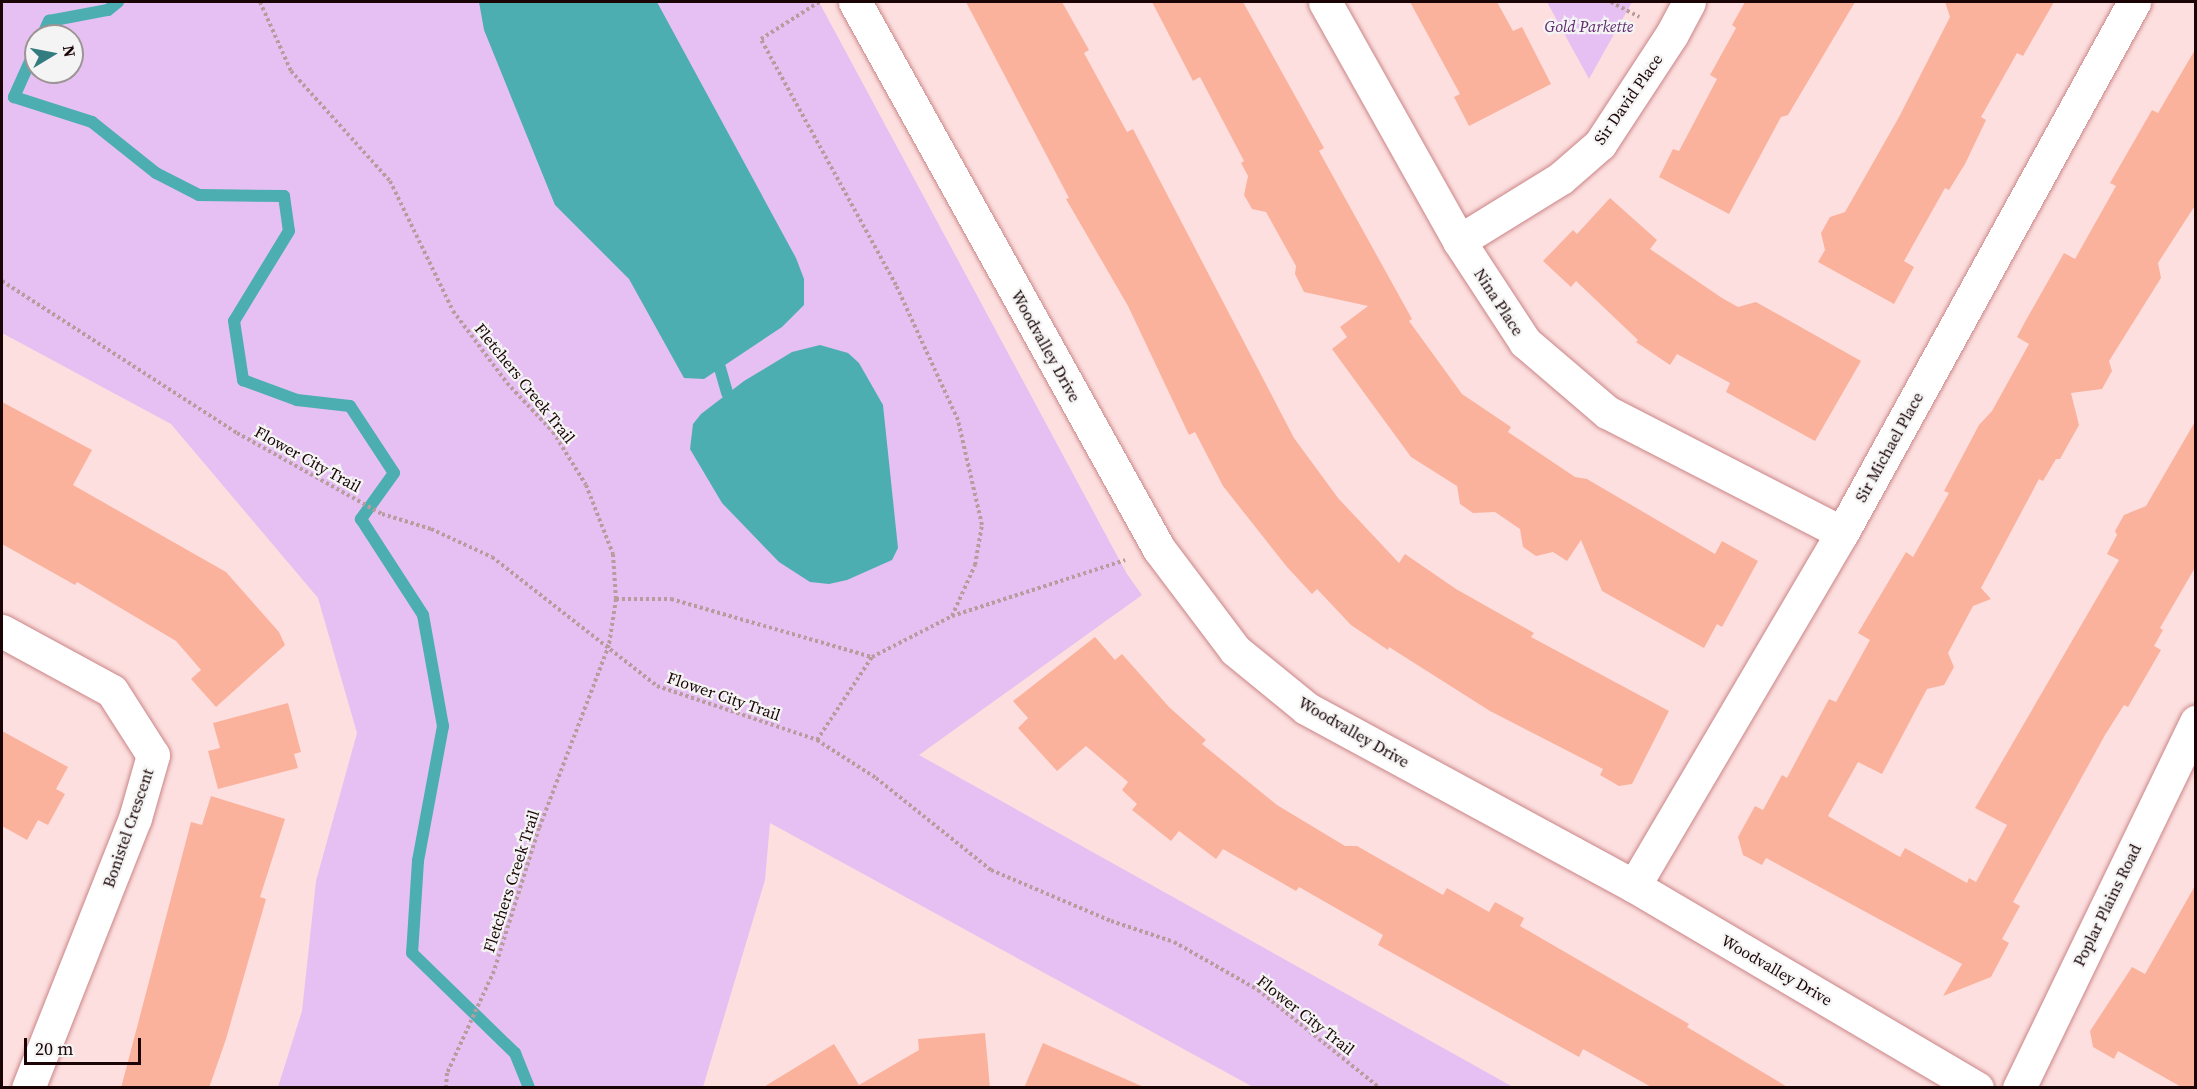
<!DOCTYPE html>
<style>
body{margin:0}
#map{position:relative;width:2197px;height:1089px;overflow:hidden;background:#fddfdf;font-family:"Source Serif 4",serif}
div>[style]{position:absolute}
.green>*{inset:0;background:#e6c0f2}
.water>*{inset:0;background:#4caeb1}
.stream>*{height:12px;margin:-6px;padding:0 6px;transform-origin:6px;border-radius:6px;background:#4caeb1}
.building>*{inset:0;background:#fbb29c}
.path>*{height:4px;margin-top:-2px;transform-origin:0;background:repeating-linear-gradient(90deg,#b89c9d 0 3px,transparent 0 6px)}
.roads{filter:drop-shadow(0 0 2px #ca8587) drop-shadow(0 0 2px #ca8587)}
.street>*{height:33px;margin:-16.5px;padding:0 16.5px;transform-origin:16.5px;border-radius:16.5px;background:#fff}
span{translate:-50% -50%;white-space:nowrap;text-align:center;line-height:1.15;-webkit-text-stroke:4.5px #f4f4f4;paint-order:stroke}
.park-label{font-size:16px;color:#5f2a6e;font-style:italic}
.street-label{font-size:16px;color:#1b0406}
.frame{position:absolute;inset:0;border:3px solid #1b0406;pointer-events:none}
.north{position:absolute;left:24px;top:24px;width:60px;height:60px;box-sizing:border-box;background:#f4f4f4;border:2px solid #9d9495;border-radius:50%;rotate:80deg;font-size:16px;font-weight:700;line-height:24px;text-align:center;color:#1b0406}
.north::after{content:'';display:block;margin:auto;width:21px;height:27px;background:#337c7f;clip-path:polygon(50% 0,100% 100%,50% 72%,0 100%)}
.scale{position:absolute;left:24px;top:1038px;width:117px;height:27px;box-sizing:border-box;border:3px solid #1b0406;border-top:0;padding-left:8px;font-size:18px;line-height:21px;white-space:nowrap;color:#1b0406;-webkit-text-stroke:4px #f4f4f4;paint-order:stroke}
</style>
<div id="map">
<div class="green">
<div style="clip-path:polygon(evenodd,2px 2px,819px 2px,1127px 574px,1142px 595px,919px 755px,1513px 1087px,1253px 1087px,770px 823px,765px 880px,703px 1087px,278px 1087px,302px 1011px,316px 881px,357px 733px,318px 598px,171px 424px,2px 333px,2px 2px,36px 36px,72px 36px,72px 72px,36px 72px,36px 36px)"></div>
<div style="clip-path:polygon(1547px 2px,1632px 2px,1589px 79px)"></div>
</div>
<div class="water">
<div style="clip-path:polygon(479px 2px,657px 2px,796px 258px,804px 279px,804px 305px,782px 327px,704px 379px,684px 378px,629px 279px,555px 205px,484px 30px)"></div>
<div style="clip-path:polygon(820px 345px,848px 353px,859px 363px,883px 405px,898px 548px,892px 560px,847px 580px,829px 584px,810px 582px,779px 562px,722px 503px,690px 449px,693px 424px,701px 414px,744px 381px,792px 352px)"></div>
</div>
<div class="stream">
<div style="left:42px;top:36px;width:17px;rotate:-65deg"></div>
<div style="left:49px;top:21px;width:60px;rotate:-10.6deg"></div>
<div style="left:108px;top:10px;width:13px;rotate:-39deg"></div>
<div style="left:36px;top:48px;width:54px;rotate:114.2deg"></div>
<div style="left:14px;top:97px;width:82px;rotate:17.8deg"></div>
<div style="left:92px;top:122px;width:82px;rotate:38.6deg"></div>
<div style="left:156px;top:173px;width:48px;rotate:27.1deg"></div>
<div style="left:199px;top:195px;width:85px;rotate:0.7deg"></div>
<div style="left:284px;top:196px;width:35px;rotate:82deg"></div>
<div style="left:289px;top:231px;width:105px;rotate:121.4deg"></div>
<div style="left:234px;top:321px;width:60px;rotate:81.3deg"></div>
<div style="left:243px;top:380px;width:58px;rotate:20.3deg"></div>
<div style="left:297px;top:400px;width:53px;rotate:6.5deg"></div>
<div style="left:350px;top:406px;width:80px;rotate:56.7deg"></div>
<div style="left:394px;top:473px;width:57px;rotate:125.7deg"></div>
<div style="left:361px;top:519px;width:114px;rotate:57.1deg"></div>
<div style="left:423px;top:615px;width:113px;rotate:79.8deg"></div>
<div style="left:443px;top:726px;width:137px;rotate:100.5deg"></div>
<div style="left:418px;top:861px;width:92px;rotate:93.7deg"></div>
<div style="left:412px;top:953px;width:144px;rotate:44.2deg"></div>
<div style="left:515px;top:1053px;width:38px;rotate:68deg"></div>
<div style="left:720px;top:368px;width:26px;rotate:74deg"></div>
</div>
<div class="building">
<div style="clip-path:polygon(966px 2px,1062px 2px,1089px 50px,1084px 53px,1127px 132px,1133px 129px,1294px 438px,1338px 498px,1399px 563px,1405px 554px,1456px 589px,1534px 633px,1531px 637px,1669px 711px,1632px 784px,1619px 786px,1600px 775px,1603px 769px,1490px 711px,1389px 647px,1388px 650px,1351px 625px,1317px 589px,1312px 594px,1287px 567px,1223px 486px,1195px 432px,1189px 435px,1128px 306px,1066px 199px,1069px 198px)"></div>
<div style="clip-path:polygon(1152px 2px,1243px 2px,1324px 148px,1319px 151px,1412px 319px,1409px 321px,1462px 394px,1511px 427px,1508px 432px,1575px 477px,1587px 479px,1715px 554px,1722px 541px,1758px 561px,1722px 627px,1717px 624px,1704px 648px,1602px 591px,1581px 540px,1567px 561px,1553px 552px,1536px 556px,1523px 547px,1520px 529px,1495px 512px,1473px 513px,1460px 504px,1457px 486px,1411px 457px,1332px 349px,1347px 337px,1340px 327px,1368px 306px,1304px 292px,1295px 274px,1296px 266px,1266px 212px,1252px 209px,1244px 195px,1248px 176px,1241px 163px,1244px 161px,1200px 77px,1193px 81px)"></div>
<div style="clip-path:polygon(1410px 2px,1497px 2px,1513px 31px,1522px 27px,1551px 84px,1469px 126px,1454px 97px,1460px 94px)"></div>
<div style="clip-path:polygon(1745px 2px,1855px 2px,1788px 115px,1781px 117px,1729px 214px,1659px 177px,1673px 149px,1679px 151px,1717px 79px,1710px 75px,1736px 28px,1732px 25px)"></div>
<div style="clip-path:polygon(1945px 2px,2054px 2px,2023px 56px,2017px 53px,1981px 117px,1986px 120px,1965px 164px,1949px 190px,1945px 188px,1904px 261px,1914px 267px,1894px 304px,1818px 262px,1825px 250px,1821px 233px,1830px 217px,1845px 212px,1899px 117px,1950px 17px)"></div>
<div style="clip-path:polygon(2196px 48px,2196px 204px,2158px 263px,2161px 278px,2109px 361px,2112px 371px,2102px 389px,2071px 393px,2079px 425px,2060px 459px,2056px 459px,2043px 481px,2039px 479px,1981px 588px,1991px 599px,1973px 606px,1948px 653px,1954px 667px,1944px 685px,1927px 689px,1882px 774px,1858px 762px,1828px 816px,1900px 857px,1905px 848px,1967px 883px,1969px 878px,1976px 882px,2007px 825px,1975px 808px,2119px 560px,2107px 554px,2117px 535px,2115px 531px,2124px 515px,2146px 506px,2196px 420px,2196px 566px,2160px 628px,2163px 630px,2154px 646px,2161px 650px,2128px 707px,2124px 705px,2105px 735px,2013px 902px,2020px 906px,2002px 939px,2009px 943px,1991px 977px,1943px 996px,1962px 964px,1766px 858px,1762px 865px,1743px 855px,1738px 837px,1755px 806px,1763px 810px,1782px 775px,1787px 778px,1829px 699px,1836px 702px,1870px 640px,1858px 633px,1906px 552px,1913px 557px,1949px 493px,1944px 491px,1979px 425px,1992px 411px,2029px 344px,2017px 337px,2026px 320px,2064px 253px,2075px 259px,2116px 186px,2110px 183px,2152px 110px,2158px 113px)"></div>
<div style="clip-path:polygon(1610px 198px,1657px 240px,1650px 249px,1722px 298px,1738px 307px,1756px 302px,1861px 361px,1815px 441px,1726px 392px,1730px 383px,1677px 354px,1670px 365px,1636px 342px,1638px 340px,1576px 281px,1571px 287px,1543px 261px,1573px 230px,1577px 234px)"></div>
<div style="clip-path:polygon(2px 402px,92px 450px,73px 485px,226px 572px,279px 632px,285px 645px,216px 707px,191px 679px,201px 670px,176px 641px,77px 582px,75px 585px,2px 544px)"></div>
<div style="clip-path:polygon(1095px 637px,1115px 660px,1122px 654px,1169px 707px,1206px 740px,1202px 744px,1277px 805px,1345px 846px,1357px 846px,1443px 895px,1447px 888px,1489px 912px,1495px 902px,1524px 918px,1520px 926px,1689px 1024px,1687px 1027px,1789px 1088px,1653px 1088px,1583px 1049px,1579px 1057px,1378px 945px,1383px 935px,1299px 887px,1296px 891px,1223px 849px,1216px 859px,1179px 831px,1171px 841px,1132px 810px,1137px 804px,1122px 790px,1128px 782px,1086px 746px,1057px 771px,1018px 728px,1028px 718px,1013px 701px)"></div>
<div style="clip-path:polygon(288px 703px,301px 752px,294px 754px,298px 768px,218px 789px,208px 751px,220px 748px,213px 723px)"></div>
<div style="clip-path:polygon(2px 731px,68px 767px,56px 789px,65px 794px,48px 825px,38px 820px,27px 840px,2px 826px)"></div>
<div style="clip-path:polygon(211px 796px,285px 819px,260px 897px,266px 899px,226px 1039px,209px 1088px,121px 1088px,191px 822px,202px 825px)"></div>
<div style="clip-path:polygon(2196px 884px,2196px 1088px,2183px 1088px,2118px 1051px,2114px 1059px,2093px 1047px,2090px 1031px,2132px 967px,2145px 974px)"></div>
<div style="clip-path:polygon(985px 1033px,990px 1088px,762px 1088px,834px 1044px,859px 1085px,919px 1050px,918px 1039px)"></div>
<div style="clip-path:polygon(1043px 1043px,1146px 1088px,1024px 1088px)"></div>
</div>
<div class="path">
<div style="left:260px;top:2px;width:76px;rotate:65.8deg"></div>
<div style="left:291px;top:71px;width:148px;rotate:48deg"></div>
<div style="left:390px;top:181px;width:144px;rotate:64.1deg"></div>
<div style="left:453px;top:311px;width:90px;rotate:53.1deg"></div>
<div style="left:507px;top:383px;width:67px;rotate:46.8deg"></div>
<div style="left:553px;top:432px;width:62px;rotate:58.1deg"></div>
<div style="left:586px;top:485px;width:74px;rotate:68.6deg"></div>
<div style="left:613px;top:554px;width:45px;rotate:86.2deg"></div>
<div style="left:616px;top:599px;width:47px;rotate:98.7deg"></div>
<div style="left:609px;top:645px;width:196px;rotate:110.9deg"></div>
<div style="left:539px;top:828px;width:150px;rotate:107.5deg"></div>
<div style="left:494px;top:971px;width:112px;rotate:114.7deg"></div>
<div style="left:447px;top:1073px;width:15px;rotate:94deg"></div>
<div style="left:1611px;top:2px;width:32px;rotate:28deg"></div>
<div style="left:2px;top:281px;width:280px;rotate:32.9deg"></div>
<div style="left:237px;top:433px;width:166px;rotate:29.2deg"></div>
<div style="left:382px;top:514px;width:51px;rotate:17deg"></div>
<div style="left:431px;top:529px;width:67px;rotate:24.7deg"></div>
<div style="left:492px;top:557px;width:209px;rotate:38deg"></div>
<div style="left:657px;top:686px;width:169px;rotate:18.6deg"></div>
<div style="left:817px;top:740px;width:70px;rotate:32.8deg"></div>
<div style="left:876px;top:778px;width:147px;rotate:38.7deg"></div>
<div style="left:991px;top:870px;width:130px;rotate:23deg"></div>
<div style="left:1111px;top:921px;width:66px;rotate:18.4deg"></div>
<div style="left:1174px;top:942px;width:97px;rotate:29.7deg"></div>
<div style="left:1258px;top:990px;width:156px;rotate:38.8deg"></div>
<div style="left:616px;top:599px;width:55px"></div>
<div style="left:671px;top:599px;width:209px;rotate:16.1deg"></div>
<div style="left:952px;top:616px;width:182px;rotate:-17.9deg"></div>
<div style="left:817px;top:740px;width:100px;rotate:-56.5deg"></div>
<div style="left:872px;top:657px;width:90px;rotate:-27.1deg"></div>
<div style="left:952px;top:616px;width:56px;rotate:-65.7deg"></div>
<div style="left:975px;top:565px;width:41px;rotate:-80.1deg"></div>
<div style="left:982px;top:525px;width:108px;rotate:-102.9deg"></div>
<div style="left:958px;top:420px;width:149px;rotate:-114.7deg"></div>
<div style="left:896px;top:285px;width:281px;rotate:-118.8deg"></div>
<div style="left:761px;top:39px;width:69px;rotate:-32.5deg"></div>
</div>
<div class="roads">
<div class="street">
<div style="left:855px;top:2px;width:626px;rotate:60.94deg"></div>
<div style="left:1159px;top:549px;width:126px;rotate:53deg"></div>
<div style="left:1235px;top:650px;width:92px;rotate:39.2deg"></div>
<div style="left:1306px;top:708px;width:373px;rotate:28.5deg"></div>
<div style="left:1634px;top:886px;width:398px;rotate:30.5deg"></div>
<div style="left:1325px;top:2px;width:274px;rotate:60.7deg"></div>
<div style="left:1459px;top:241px;width:121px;rotate:56.8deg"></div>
<div style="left:1525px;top:342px;width:108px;rotate:40.5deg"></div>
<div style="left:1607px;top:412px;width:264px;rotate:27.2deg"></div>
<div style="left:1459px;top:241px;width:120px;rotate:-31.7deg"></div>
<div style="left:1561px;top:178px;width:52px;rotate:-41.1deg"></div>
<div style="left:1600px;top:144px;width:131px;rotate:-56.8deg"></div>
<div style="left:1672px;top:34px;width:36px;rotate:-62deg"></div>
<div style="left:2px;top:631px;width:125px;rotate:28.6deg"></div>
<div style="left:112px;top:691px;width:76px;rotate:57.4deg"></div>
<div style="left:153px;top:755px;width:66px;rotate:105.9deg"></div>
<div style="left:135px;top:818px;width:290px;rotate:111.6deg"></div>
<div style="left:1634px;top:886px;width:410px;rotate:-59.5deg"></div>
<div style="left:1842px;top:533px;width:606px;rotate:-61.19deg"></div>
<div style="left:2019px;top:1088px;width:407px;rotate:-64.2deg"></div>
</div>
</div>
<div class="park-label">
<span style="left:1589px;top:26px">Gold Parkette</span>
</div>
<div class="street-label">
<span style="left:1628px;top:99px;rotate:-55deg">Sir David Place</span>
<span style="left:1499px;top:302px;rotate:57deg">Nina Place</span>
<span style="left:1046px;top:346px;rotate:61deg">Woodvalley Drive</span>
<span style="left:525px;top:383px;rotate:51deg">Fletchers Creek Trail</span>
<span style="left:1889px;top:447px;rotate:-61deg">Sir Michael Place</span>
<span style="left:308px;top:459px;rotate:29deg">Flower City Trail</span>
<span style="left:724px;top:696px;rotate:19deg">Flower City Trail</span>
<span style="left:1354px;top:732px;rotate:30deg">Woodvalley Drive</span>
<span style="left:128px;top:828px;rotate:-71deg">Bonistel Crescent</span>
<span style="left:511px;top:881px;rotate:-72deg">Fletchers Creek Trail</span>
<span style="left:2107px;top:905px;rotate:-64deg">Poplar Plains Road</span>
<span style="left:1777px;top:970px;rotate:30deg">Woodvalley Drive</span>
<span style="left:1306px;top:1015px;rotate:38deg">Flower City Trail</span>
</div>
<div class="frame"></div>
<div class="north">N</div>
<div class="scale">20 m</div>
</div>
